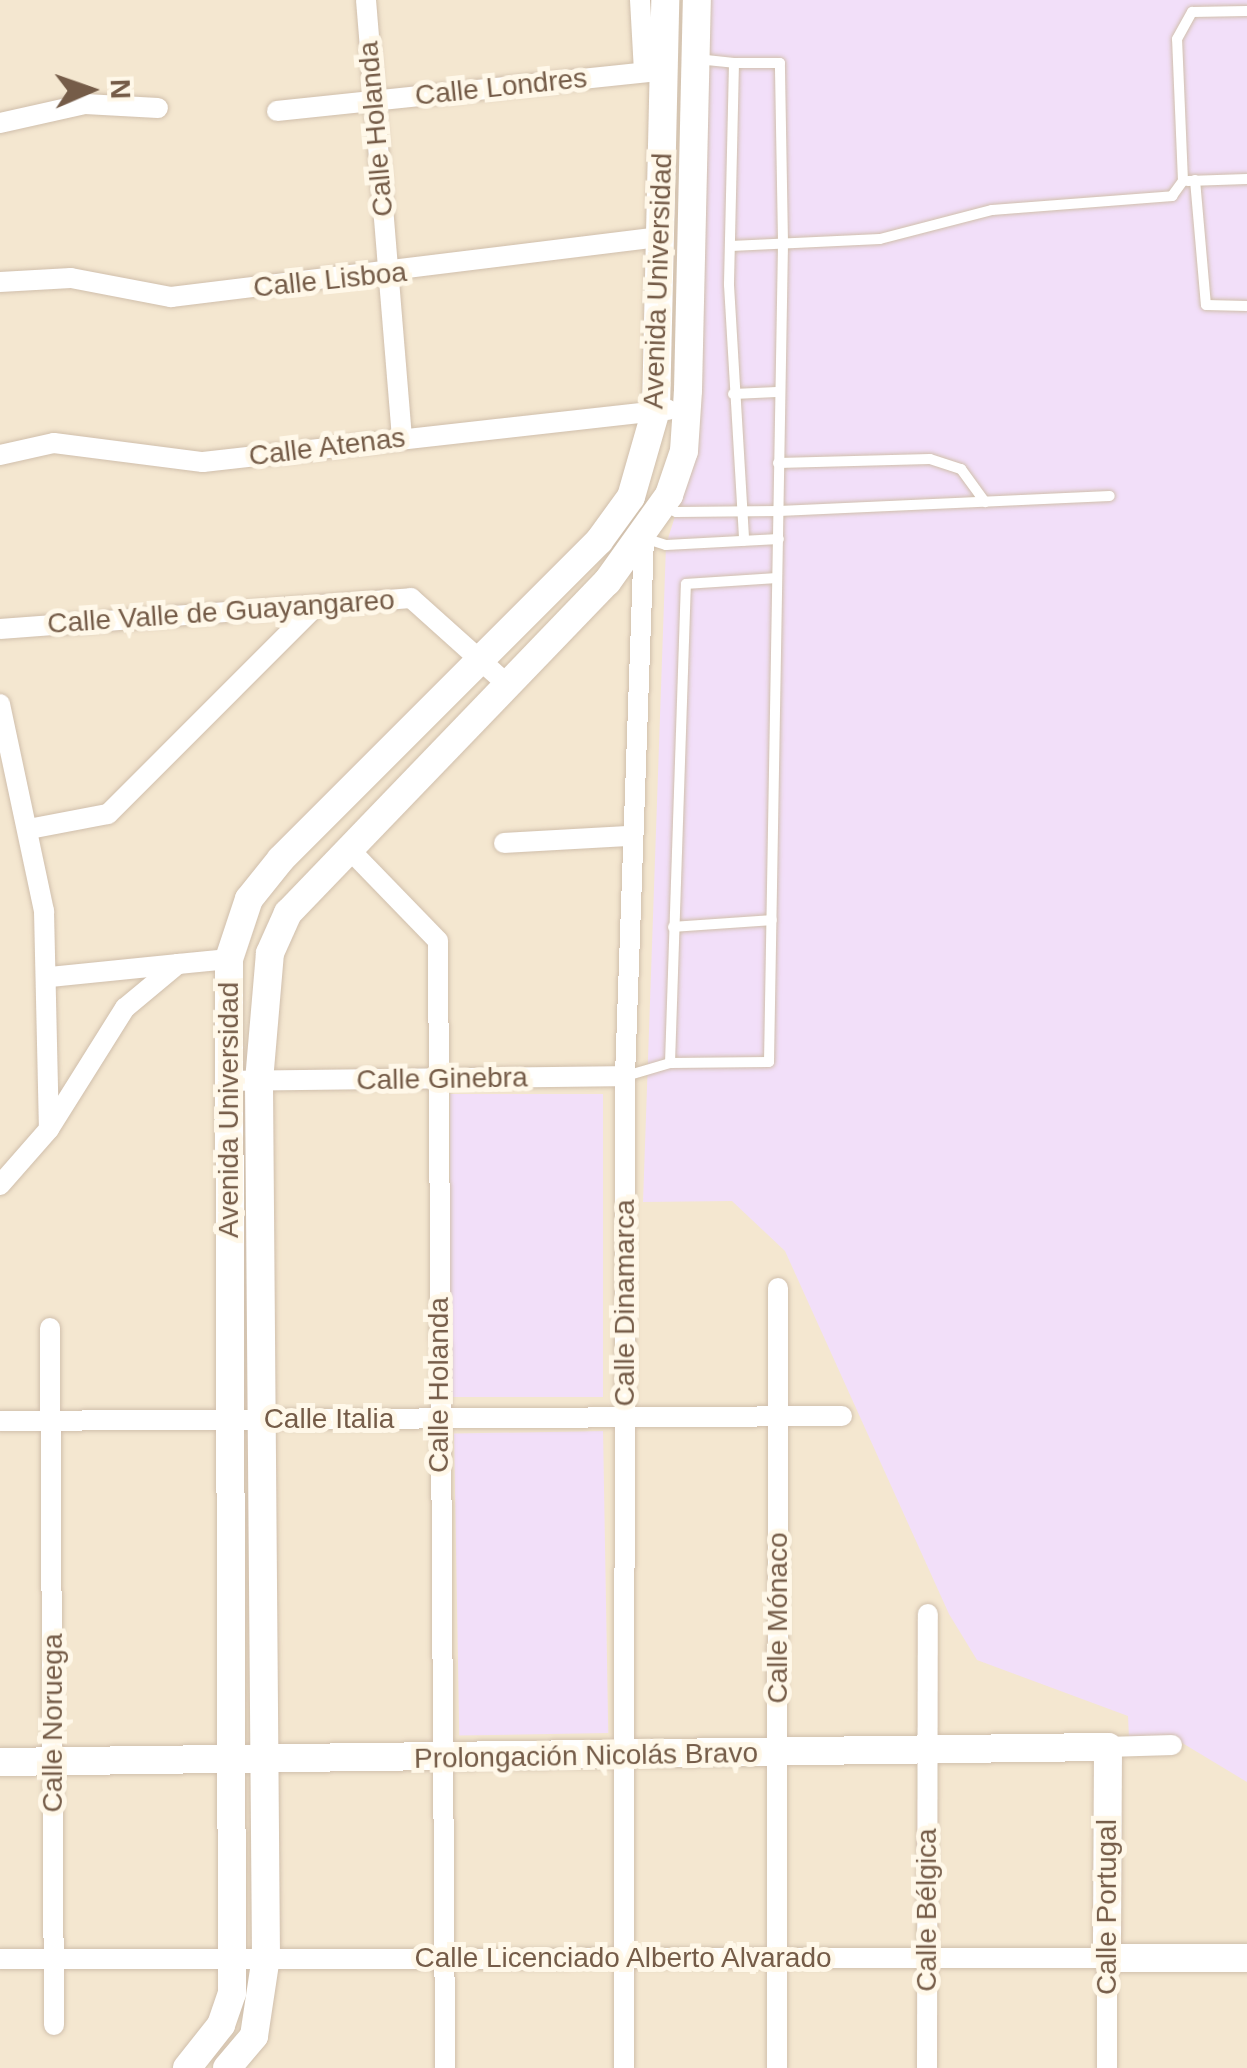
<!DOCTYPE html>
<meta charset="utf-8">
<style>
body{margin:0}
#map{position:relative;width:1247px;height:2068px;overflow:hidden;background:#fdf5e2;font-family:Arial,sans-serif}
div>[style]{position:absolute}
.residential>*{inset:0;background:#f4e7d0;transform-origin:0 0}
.education>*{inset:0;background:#f2dff9;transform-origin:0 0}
.roads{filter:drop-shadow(0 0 2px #d0bfac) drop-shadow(0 0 2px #d0bfac)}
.service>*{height:10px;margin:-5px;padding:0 5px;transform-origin:5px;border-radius:5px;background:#fff}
.minor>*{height:20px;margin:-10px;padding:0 10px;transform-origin:10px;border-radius:10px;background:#fff}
.tertiary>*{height:28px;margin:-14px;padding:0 14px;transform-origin:14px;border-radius:14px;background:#fff}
span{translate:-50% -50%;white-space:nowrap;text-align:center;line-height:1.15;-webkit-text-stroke:10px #fff8e9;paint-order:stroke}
.street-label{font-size:28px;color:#755c48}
.north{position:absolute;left:40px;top:40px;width:100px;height:100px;-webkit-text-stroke:8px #fff8e9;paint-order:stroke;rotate:88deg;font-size:28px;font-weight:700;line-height:40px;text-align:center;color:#755c48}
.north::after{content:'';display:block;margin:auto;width:35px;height:45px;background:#755c48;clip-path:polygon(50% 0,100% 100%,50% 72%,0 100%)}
</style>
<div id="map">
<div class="residential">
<div style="left:0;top:0;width:1247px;height:2068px"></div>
</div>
<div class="education">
<div style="clip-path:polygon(711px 0,1247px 0,1247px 1782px,1174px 1738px,1129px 1738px,1128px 1716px,977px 1660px,949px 1614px,785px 1251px,732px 1201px,643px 1202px,666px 545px,697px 446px)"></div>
<div style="left:603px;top:1094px;width:303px;height:153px;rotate:90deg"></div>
<div style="left:603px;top:1431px;width:302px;height:149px;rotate:89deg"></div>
</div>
<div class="roads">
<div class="service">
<div style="left:697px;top:59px;width:37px;rotate:6deg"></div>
<div style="left:1195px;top:180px;width:125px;rotate:85deg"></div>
<div style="left:1206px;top:305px;width:41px;rotate:1.4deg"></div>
<div style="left:1188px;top:181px;width:59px;rotate:-1.9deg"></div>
<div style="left:731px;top:246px;width:149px;rotate:-2.7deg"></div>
<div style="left:880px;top:239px;width:116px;rotate:-14.5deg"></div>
<div style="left:992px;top:210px;width:181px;rotate:-4.4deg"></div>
<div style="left:1172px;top:196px;width:19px;rotate:-54deg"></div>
<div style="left:1183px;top:181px;width:142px;rotate:-92.4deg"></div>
<div style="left:1177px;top:39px;width:31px;rotate:-61deg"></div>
<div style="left:1192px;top:12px;width:55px;rotate:-1deg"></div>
<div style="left:733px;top:394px;width:44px;rotate:-2.6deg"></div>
<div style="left:778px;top:463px;width:152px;rotate:-1.5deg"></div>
<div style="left:930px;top:459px;width:33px;rotate:18deg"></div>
<div style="left:961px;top:469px;width:41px;rotate:54deg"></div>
<div style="left:663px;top:505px;width:15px;rotate:28deg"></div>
<div style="left:676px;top:512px;width:103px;rotate:-0.6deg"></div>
<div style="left:779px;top:511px;width:331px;rotate:-2.6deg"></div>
<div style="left:644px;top:538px;width:23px;rotate:18deg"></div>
<div style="left:666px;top:545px;width:113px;rotate:-3deg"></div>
<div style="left:673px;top:927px;width:99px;rotate:-4deg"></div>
<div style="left:670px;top:1063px;width:479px;rotate:-88.1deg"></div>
<div style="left:686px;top:584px;width:90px;rotate:-3.8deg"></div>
<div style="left:626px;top:1076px;width:46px;rotate:-16.5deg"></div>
<div style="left:670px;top:1063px;width:99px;rotate:-0.6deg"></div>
<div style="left:769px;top:1062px;width:820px;rotate:-89.02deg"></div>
<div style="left:783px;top:242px;width:179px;rotate:-91deg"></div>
<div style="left:780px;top:63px;width:46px;rotate:180deg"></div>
<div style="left:734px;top:63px;width:222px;rotate:91.3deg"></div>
<div style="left:729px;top:285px;width:256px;rotate:86.6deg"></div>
</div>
<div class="minor">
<div style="left:366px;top:0;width:438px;rotate:85.3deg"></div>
<div style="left:640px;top:0;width:72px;rotate:86.8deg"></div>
<div style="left:277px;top:111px;width:390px;rotate:-6deg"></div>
<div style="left:0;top:123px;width:87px;rotate:-12.6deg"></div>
<div style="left:85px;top:104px;width:73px;rotate:3.1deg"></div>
<div style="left:0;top:282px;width:71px;rotate:-3.2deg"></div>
<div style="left:71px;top:278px;width:102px;rotate:10.8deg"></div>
<div style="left:171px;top:297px;width:493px;rotate:-7deg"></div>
<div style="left:0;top:455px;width:55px;rotate:-12.5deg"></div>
<div style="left:54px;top:443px;width:150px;rotate:7.3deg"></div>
<div style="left:203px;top:462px;width:468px;rotate:-6.4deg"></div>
<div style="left:0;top:629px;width:412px;rotate:-4.3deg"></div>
<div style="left:411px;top:598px;width:130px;rotate:41.9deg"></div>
<div style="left:0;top:704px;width:212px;rotate:78deg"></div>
<div style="left:44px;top:911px;width:218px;rotate:88.7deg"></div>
<div style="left:29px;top:829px;width:80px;rotate:-10.8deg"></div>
<div style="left:108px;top:814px;width:290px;rotate:-45deg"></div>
<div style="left:504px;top:843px;width:127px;rotate:-3.2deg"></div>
<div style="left:348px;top:848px;width:129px;rotate:45.9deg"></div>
<div style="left:438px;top:941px;width:1127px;rotate:89.64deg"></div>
<div style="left:50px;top:977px;width:129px;rotate:-5.8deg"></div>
<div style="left:229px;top:1081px;width:396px;rotate:-0.7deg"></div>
<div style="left:0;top:1185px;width:74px;rotate:-48.8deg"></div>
<div style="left:49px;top:1129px;width:143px;rotate:-57.9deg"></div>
<div style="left:125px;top:1008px;width:69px;rotate:-39.7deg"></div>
<div style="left:178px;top:964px;width:51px;rotate:-5.6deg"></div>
<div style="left:50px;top:1328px;width:697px;rotate:89.67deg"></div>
<div style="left:0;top:1421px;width:842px;rotate:-0.34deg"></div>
<div style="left:1108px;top:1747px;width:64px;rotate:-1.8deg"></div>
<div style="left:0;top:1959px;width:1107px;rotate:-0.05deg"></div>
<div style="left:1107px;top:1958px;width:110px;rotate:90deg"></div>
<div style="left:624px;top:2068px;width:992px;rotate:-89.94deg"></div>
<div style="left:625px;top:1076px;width:538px;rotate:-87.98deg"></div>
<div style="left:777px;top:2068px;width:780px;rotate:-89.93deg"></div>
<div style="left:927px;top:2068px;width:454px;rotate:-89.9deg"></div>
</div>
<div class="tertiary">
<div style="left:0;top:1762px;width:1108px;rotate:-0.78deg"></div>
<div style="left:1108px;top:1747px;width:211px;rotate:90.3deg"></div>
<div style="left:1107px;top:1958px;width:140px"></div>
<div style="left:187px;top:2068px;width:55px;rotate:-51.7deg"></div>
<div style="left:221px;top:2025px;width:34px;rotate:-71deg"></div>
<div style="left:232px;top:1993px;width:1034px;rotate:-90.17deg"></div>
<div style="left:229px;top:959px;width:63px;rotate:-71.6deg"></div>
<div style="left:249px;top:899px;width:51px;rotate:-51.3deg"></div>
<div style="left:281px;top:859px;width:450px;rotate:-45deg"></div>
<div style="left:599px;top:541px;width:54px;rotate:-54deg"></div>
<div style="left:631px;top:497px;width:91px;rotate:-74deg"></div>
<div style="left:656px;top:410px;width:410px;rotate:-88.7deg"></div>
<div style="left:227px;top:2068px;width:42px;rotate:-49.8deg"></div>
<div style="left:254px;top:2036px;width:80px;rotate:-81.4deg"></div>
<div style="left:266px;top:1957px;width:876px;rotate:-90.46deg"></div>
<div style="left:259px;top:1081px;width:128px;rotate:-85.1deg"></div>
<div style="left:270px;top:953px;width:44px;rotate:-65.8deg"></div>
<div style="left:288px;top:913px;width:460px;rotate:-46.1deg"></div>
<div style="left:607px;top:582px;width:107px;rotate:-54.5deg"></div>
<div style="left:669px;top:495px;width:46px;rotate:-71.2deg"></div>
<div style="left:684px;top:451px;width:61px;rotate:-86.2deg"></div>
<div style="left:688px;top:390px;width:390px;rotate:-88.7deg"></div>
</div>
</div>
<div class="street-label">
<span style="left:501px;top:87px;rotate:-6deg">Calle Londres</span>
<span style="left:376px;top:129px;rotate:-95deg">Calle Holanda</span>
<span style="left:330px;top:280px;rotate:-6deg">Calle Lisboa</span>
<span style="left:658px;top:281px;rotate:-88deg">Avenida Universidad</span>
<span style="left:327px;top:447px;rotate:-7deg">Calle Atenas</span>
<span style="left:221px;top:612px;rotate:-4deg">Calle Valle de Guayangareo</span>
<span style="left:442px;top:1079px;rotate:-1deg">Calle Ginebra</span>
<span style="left:229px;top:1110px;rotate:-90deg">Avenida Universidad</span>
<span style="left:625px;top:1303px;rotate:-90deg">Calle Dinamarca</span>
<span style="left:439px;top:1385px;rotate:-90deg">Calle Holanda</span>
<span style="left:329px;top:1419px">Calle Italia</span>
<span style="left:778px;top:1618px;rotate:-90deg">Calle Mónaco</span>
<span style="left:53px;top:1723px;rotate:-90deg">Calle Noruega</span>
<span style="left:586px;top:1756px;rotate:-1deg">Prolongación Nicolás Bravo</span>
<span style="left:1107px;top:1907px;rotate:-90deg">Calle Portugal</span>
<span style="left:927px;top:1910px;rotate:-90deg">Calle Bélgica</span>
<span style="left:623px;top:1958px">Calle Licenciado Alberto Alvarado</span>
</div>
<div class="north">N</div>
</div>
